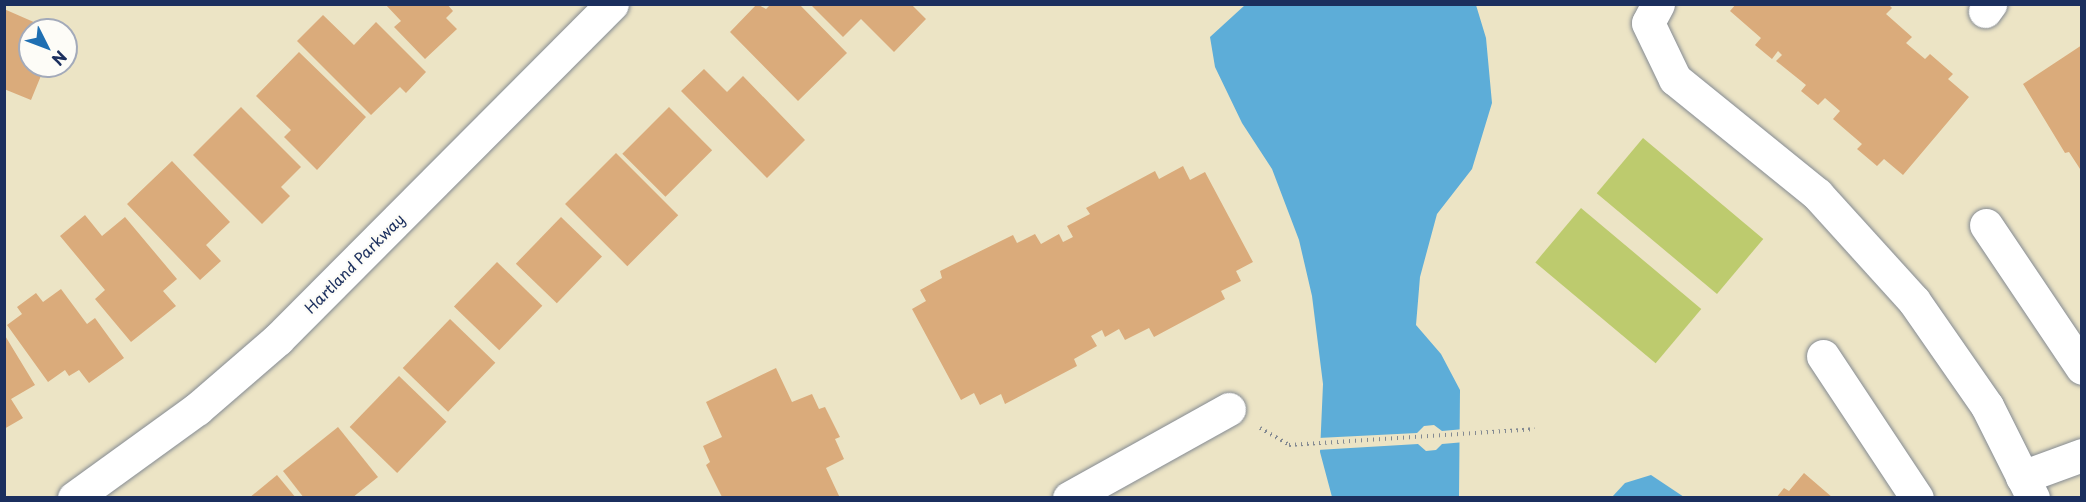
<!DOCTYPE html>
<style>
body{margin:0}
#map{position:relative;width:2086px;height:502px;overflow:hidden;background:#ece4c5;font-family:"Playpen Sans",sans-serif}
div>[style]{position:absolute}
.green>*{inset:0;background:#bdcb6e;transform-origin:0 0}
.water>*{inset:0;background:#5dadd8}
.pier>*{inset:0;background:#ece4c5}
.building>*{inset:0;background:#daab7b;transform-origin:0 0}
.path>*{height:4px;margin-top:-2px;transform-origin:0;background:repeating-linear-gradient(90deg,#848a92 0 1.5px,transparent 0 6px)}
.roads{filter:drop-shadow(0 0 2px #848a92) drop-shadow(0 0 2px #848a92)}
.minor>*{height:33px;margin:-16.5px;padding:0 16.5px;transform-origin:16.5px;border-radius:16.5px;background:#fff}
.tertiary>*{height:33px;margin:-16.5px;padding:0 16.5px;transform-origin:16.5px;border-radius:16.5px;background:#fff}
span{translate:-50% -50%;white-space:nowrap;text-align:center;line-height:1.15;-webkit-text-stroke:4.5px #fdfcf7;paint-order:stroke}
.street-label{font-size:15px;color:#1b2f5e}
.frame{position:absolute;inset:0;border:6px solid #1b2f5e;pointer-events:none}
.north{position:absolute;left:18px;top:18px;width:60px;height:60px;box-sizing:border-box;background:#fdfcf7;border:2px solid #a3aaba;border-radius:50%;rotate:132deg;font-size:16px;font-weight:700;line-height:24px;text-align:center;color:#1b2f5e}
.north::after{content:'';display:block;margin:auto;width:21px;height:27px;background:#1f6fb2;clip-path:polygon(50% 0,100% 100%,50% 72%,0 100%)}
</style>
<div id="map">
<div class="green">
<div style="left:1643px;top:138px;width:157px;height:72px;rotate:40deg"></div>
<div style="left:1581px;top:208px;width:157px;height:71px;rotate:40deg"></div>
</div>
<div class="water">
<div style="clip-path:polygon(1245px 5px,1476px 5px,1486px 38px,1492px 103px,1472px 169px,1437px 214px,1420px 277px,1416px 325px,1441px 354px,1460px 390px,1459px 497px,1332px 497px,1320px 452px,1323px 384px,1312px 296px,1299px 240px,1272px 169px,1242px 123px,1215px 67px,1210px 37px)"></div>
<div style="clip-path:polygon(1651px 475px,1684px 497px,1612px 497px,1625px 483px)"></div>
</div>
<div class="pier">
<div style="clip-path:polygon(1434px 425px,1442px 431px,1464px 429px,1465px 442px,1442px 444px,1436px 450px,1426px 451px,1418px 444px,1317px 450px,1318px 438px,1417px 433px,1424px 426px)"></div>
</div>
<div class="building">
<div style="clip-path:polygon(385px 4px,447px 4px,453px 11px,446px 18px,457px 29px,425px 59px,394px 27px,401px 21px)"></div>
<div style="clip-path:polygon(757px 4px,766px 9px,771px 4px,799px 4px,847px 53px,798px 101px,730px 32px)"></div>
<div style="clip-path:polygon(810px 4px,911px 4px,926px 19px,894px 52px,861px 19px,843px 37px)"></div>
<div style="clip-path:polygon(1736px 4px,1888px 4px,1892px 8px,1886px 14px,1912px 37px,1906px 43px,1925px 59px,1930px 54px,1953px 74px,1948px 79px,1969px 97px,1903px 175px,1884px 159px,1877px 166px,1857px 149px,1862px 144px,1833px 119px,1840px 111px,1825px 98px,1818px 105px,1801px 91px,1806px 85px,1776px 61px,1782px 55px,1778px 51px,1772px 59px,1755px 45px,1761px 38px,1730px 11px)"></div>
<div style="clip-path:polygon(4px 9px,52px 30px,30px 30px,30px 66px,45px 66px,31px 100px,4px 89px)"></div>
<div style="clip-path:polygon(323px 15px,354px 45px,376px 22px,426px 72px,406px 93px,400px 87px,371px 115px,297px 41px)"></div>
<div style="clip-path:polygon(2082px 45px,2082px 172px,2069px 152px,2065px 153px,2023px 84px)"></div>
<div style="clip-path:polygon(299px 52px,366px 117px,317px 170px,284px 137px,291px 130px,256px 96px)"></div>
<div style="clip-path:polygon(704px 69px,727px 92px,743px 76px,805px 140px,767px 178px,681px 91px)"></div>
<div style="clip-path:polygon(241px 107px,301px 167px,281px 187px,290px 196px,262px 224px,193px 155px)"></div>
<div style="left:669px;top:107px;width:61px;height:66px;rotate:45deg"></div>
<div style="left:616px;top:153px;width:88px;height:72px;rotate:45deg"></div>
<div style="clip-path:polygon(172px 161px,230px 222px,206px 245px,221px 261px,200px 280px,127px 204px)"></div>
<div style="clip-path:polygon(1183px 166px,1190px 180px,1205px 172px,1253px 262px,1236px 271px,1241px 281px,1221px 291px,1225px 299px,1154px 337px,1149px 328px,1125px 340px,1119px 329px,1105px 337px,1102px 330px,1091px 336px,1097px 346px,1074px 359px,1077px 366px,1005px 404px,1001px 394px,980px 405px,974px 393px,961px 400px,912px 309px,926px 301px,920px 290px,942px 278px,940px 271px,1013px 235px,1017px 243px,1035px 234px,1041px 244px,1059px 234px,1063px 242px,1073px 237px,1067px 226px,1090px 214px,1086px 208px,1155px 171px,1159px 179px)"></div>
<div style="clip-path:polygon(85px 215px,102px 236px,125px 217px,177px 279px,163px 291px,176px 306px,131px 342px,95px 299px,105px 290px,60px 236px)"></div>
<div style="left:561px;top:217px;width:57px;height:65px;rotate:44deg"></div>
<div style="left:497px;top:262px;width:63px;height:62px;rotate:44deg"></div>
<div style="clip-path:polygon(61px 289px,87px 324px,95px 318px,124px 358px,89px 383px,79px 370px,69px 376px,65px 370px,48px 382px,7px 325px,22px 314px,17px 307px,36px 293px,43px 302px)"></div>
<div style="left:450px;top:319px;width:63px;height:68px;rotate:44deg"></div>
<div style="clip-path:polygon(4px 334px,35px 385px,11px 399px,23px 418px,4px 429px)"></div>
<div style="clip-path:polygon(776px 368px,792px 402px,812px 394px,819px 409px,825px 407px,840px 437px,835px 439px,844px 459px,826px 468px,840px 498px,722px 497px,706px 465px,710px 462px,703px 446px,722px 437px,706px 402px)"></div>
<div style="left:399px;top:376px;width:66px;height:71px;rotate:44deg"></div>
<div style="clip-path:polygon(338px 427px,378px 477px,352px 498px,304px 498px,283px 471px)"></div>
<div style="clip-path:polygon(1804px 473px,1833px 498px,1776px 498px,1784px 488px,1789px 491px)"></div>
<div style="clip-path:polygon(277px 475px,296px 498px,249px 498px)"></div>
</div>
<div class="path">
<div style="left:1260px;top:428px;width:34px;rotate:30deg"></div>
<div style="left:1289px;top:445px;width:246px;rotate:-3.7deg"></div>
</div>
<div class="roads">
<div class="minor">
<div style="left:1658px;top:4px;width:21px;rotate:118deg"></div>
<div style="left:1648px;top:23px;width:62px;rotate:64.3deg"></div>
<div style="left:1675px;top:79px;width:183px;rotate:39deg"></div>
<div style="left:1817px;top:194px;width:144px;rotate:47.8deg"></div>
<div style="left:1914px;top:301px;width:128px;rotate:55.2deg"></div>
<div style="left:1987px;top:406px;width:103px;rotate:63.4deg"></div>
<div style="left:1985px;top:11px;width:9px;rotate:-54deg"></div>
<div style="left:1986px;top:225px;width:172px;rotate:56.1deg"></div>
<div style="left:1823px;top:356px;width:170px;rotate:56.5deg"></div>
<div style="left:2022px;top:477px;width:64px;rotate:-20.1deg"></div>
<div style="left:1069px;top:498px;width:183px;rotate:-29.1deg"></div>
</div>
<div class="tertiary">
<div style="left:74px;top:498px;width:152px;rotate:-35.9deg"></div>
<div style="left:197px;top:409px;width:107px;rotate:-40.8deg"></div>
<div style="left:278px;top:339px;width:473px;rotate:-45.1deg"></div>
</div>
</div>
<div class="street-label">
<span style="left:354px;top:263px;rotate:-45deg">Hartland Parkway</span>
</div>
<div class="frame"></div>
<div class="north">N</div>
</div>
